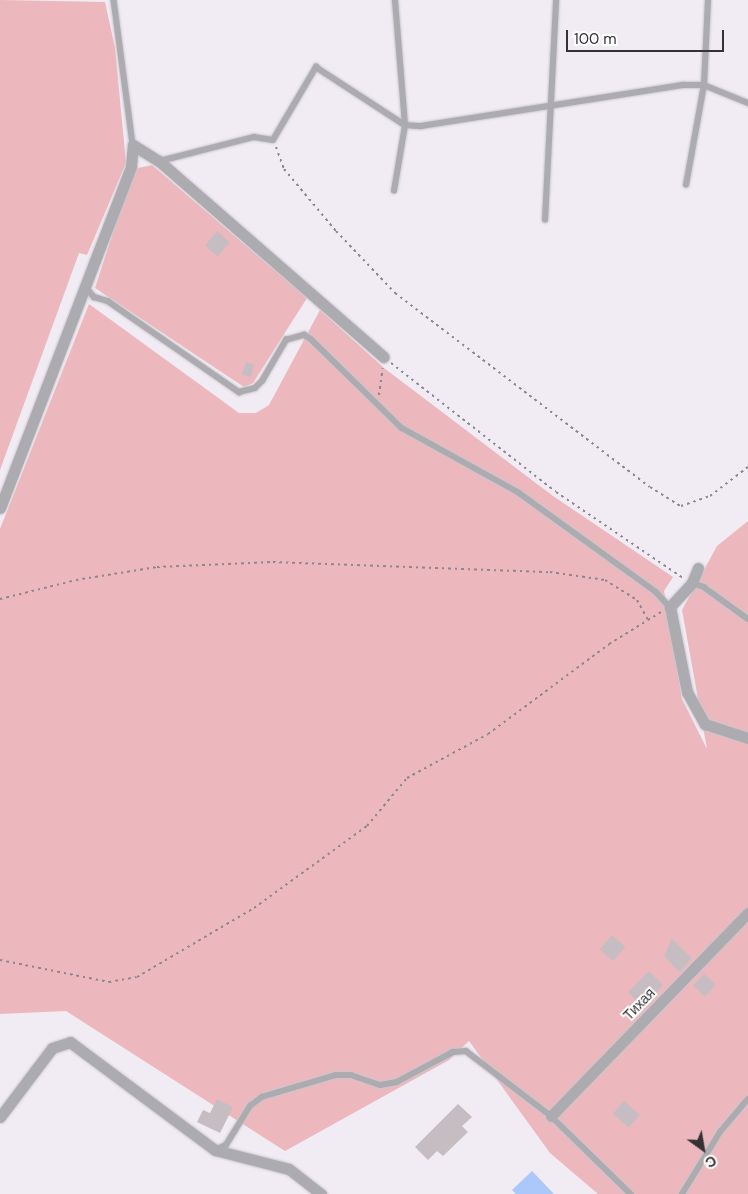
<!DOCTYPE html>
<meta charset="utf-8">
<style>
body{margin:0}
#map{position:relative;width:748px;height:1194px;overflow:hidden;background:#f1ebf3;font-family:"DM Sans",sans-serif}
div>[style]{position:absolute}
.green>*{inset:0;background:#ecb8bd}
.water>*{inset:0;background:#acc8fb}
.building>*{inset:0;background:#c6bdc2;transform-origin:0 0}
.path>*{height:2px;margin-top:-1px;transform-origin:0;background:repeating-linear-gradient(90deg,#8b878d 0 2.5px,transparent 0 6.5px)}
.roads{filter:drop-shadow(0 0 1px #cbc6cd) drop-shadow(0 0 1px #cbc6cd)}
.service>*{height:5.5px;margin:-2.75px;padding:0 2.75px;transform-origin:2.75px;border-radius:2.75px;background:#acacb0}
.minor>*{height:11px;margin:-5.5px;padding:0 5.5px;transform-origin:5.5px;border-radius:5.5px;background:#acacb0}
span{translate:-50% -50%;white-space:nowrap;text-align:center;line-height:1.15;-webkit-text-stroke:4px #fff;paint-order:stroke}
.street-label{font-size:14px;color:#343235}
.north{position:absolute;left:678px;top:1124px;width:50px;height:50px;-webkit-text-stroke:4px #fff;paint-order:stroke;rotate:148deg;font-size:14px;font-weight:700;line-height:20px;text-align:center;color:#343235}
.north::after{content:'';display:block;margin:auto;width:18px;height:22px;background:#343235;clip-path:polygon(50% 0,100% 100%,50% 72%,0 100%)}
.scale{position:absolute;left:566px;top:30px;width:158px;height:22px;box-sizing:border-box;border:2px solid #343235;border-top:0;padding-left:6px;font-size:15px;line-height:18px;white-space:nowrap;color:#343235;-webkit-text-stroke:4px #fff;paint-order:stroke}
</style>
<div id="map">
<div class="green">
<div style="clip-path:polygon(0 0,105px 2px,115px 48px,126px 163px,87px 255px,79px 253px,0 470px)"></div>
<div style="clip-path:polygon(152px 165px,307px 298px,253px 383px,244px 387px,95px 288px,130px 180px,138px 168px)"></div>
<div style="clip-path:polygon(89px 304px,239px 413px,256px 413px,269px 405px,320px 310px,384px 368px,553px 496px,673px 577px,664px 591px,682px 699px,707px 749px,682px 610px,717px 546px,748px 521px,748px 1194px,598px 1194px,550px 1153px,469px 1041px,449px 1060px,285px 1151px,66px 1011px,0 1014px,0 529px)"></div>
</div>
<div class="water">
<div style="clip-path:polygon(532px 1171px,554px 1194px,516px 1194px,512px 1190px)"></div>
</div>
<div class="building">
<div style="left:217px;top:231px;width:17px;height:19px;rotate:40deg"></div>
<div style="left:246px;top:362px;width:9px;height:13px;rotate:18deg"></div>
<div style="left:612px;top:935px;width:18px;height:19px;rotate:41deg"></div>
<div style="clip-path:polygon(672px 939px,692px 958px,679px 972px,664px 956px)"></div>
<div style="left:649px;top:971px;width:20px;height:30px;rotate:45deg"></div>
<div style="left:704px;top:974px;width:16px;height:16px;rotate:43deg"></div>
<div style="clip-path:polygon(217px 1099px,233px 1107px,220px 1133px,197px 1122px,203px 1110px,210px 1113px)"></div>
<div style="left:624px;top:1101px;width:21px;height:17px;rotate:41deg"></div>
<div style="clip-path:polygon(458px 1104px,472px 1117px,462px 1126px,468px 1132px,443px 1156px,437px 1151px,428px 1160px,415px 1147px)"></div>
</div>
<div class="path">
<div style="left:276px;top:147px;width:23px;rotate:70deg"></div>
<div style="left:284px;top:169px;width:81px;rotate:50deg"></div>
<div style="left:336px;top:231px;width:86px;rotate:46.4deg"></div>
<div style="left:395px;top:293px;width:320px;rotate:37.3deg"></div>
<div style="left:650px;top:487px;width:36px;rotate:32deg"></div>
<div style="left:681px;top:506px;width:31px;rotate:-19deg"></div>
<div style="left:710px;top:496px;width:48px;rotate:-37.3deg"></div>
<div style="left:391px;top:363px;width:209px;rotate:38deg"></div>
<div style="left:556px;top:492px;width:153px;rotate:34.1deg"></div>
<div style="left:379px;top:395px;width:27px;rotate:-82deg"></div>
<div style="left:0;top:599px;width:78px;rotate:-14deg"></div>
<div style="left:76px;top:580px;width:82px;rotate:-9.1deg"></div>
<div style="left:157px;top:567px;width:116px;rotate:-2.5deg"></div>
<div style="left:273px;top:562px;width:277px;rotate:2.1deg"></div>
<div style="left:550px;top:572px;width:56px;rotate:8.3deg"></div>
<div style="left:605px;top:580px;width:38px;rotate:32deg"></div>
<div style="left:637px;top:600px;width:23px;rotate:61deg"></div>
<div style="left:0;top:960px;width:111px;rotate:11.4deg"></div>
<div style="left:109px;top:982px;width:28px;rotate:-10deg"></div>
<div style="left:137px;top:977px;width:136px;rotate:-30.5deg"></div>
<div style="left:254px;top:908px;width:140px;rotate:-36deg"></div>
<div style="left:367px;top:826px;width:62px;rotate:-50.2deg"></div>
<div style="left:407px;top:778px;width:92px;rotate:-28.5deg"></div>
<div style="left:488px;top:734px;width:151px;rotate:-36.6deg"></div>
<div style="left:609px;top:644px;width:61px;rotate:-31.6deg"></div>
</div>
<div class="roads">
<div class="service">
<div style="left:114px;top:0;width:146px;rotate:82.5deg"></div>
<div style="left:160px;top:161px;width:97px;rotate:-14.3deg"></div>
<div style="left:254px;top:137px;width:19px;rotate:9deg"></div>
<div style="left:273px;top:140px;width:85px;rotate:-59.5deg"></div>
<div style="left:316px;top:67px;width:106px;rotate:33.1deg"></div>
<div style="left:405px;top:125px;width:16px;rotate:4deg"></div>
<div style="left:421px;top:126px;width:266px;rotate:-8.9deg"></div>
<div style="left:684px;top:85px;width:20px"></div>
<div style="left:704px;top:85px;width:48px;rotate:22.2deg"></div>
<div style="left:686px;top:185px;width:102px;rotate:-79.8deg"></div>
<div style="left:704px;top:85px;width:85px;rotate:-87.3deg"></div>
<div style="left:394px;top:191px;width:67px;rotate:-80.5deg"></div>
<div style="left:405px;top:125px;width:125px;rotate:-94.6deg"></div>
<div style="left:545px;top:220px;width:220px;rotate:-87.1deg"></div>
<div style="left:86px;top:287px;width:13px;rotate:51deg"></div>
<div style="left:94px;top:297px;width:15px;rotate:16deg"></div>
<div style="left:108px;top:301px;width:160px;rotate:34.8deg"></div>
<div style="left:239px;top:392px;width:16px;rotate:-14deg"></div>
<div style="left:255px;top:388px;width:10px;rotate:-45deg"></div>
<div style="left:262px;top:381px;width:48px;rotate:-59.7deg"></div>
<div style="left:286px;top:340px;width:19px;rotate:-16deg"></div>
<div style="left:304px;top:335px;width:8px;rotate:30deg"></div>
<div style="left:311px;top:339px;width:127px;rotate:44.4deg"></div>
<div style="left:402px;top:428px;width:132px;rotate:28.9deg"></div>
<div style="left:518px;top:492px;width:170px;rotate:35.9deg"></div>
<div style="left:656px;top:592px;width:21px;rotate:47deg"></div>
<div style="left:692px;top:583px;width:13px;rotate:18deg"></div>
<div style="left:704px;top:587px;width:54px;rotate:36deg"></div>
<div style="left:216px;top:1150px;width:11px;rotate:-27deg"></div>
<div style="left:226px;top:1145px;width:46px;rotate:-58.4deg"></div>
<div style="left:250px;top:1106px;width:15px;rotate:-37deg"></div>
<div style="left:262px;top:1097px;width:77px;rotate:-16.6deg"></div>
<div style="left:336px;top:1075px;width:15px"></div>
<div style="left:351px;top:1075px;width:31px;rotate:19deg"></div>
<div style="left:380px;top:1085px;width:17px;rotate:-10deg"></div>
<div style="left:397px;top:1082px;width:64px;rotate:-28.2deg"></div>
<div style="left:453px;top:1052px;width:13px;rotate:-4deg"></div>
<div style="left:466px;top:1051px;width:107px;rotate:37.4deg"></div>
<div style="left:551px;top:1116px;width:112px;rotate:44.3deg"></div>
<div style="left:682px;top:1194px;width:73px;rotate:-58.5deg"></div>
<div style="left:720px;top:1132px;width:43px;rotate:-49.7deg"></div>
</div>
<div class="minor">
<div style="left:0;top:508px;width:366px;rotate:-69deg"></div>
<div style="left:131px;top:166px;width:21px;rotate:-85deg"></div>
<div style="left:133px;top:145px;width:31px;rotate:32deg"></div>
<div style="left:159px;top:161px;width:298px;rotate:41.1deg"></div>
<div style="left:698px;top:568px;width:16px;rotate:112deg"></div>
<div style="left:692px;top:583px;width:33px;rotate:133deg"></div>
<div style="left:670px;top:607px;width:87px;rotate:78.7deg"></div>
<div style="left:687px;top:692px;width:37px;rotate:61deg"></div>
<div style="left:705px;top:724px;width:45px;rotate:18deg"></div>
<div style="left:551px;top:1116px;width:283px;rotate:-45.9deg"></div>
<div style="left:0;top:1117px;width:86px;rotate:-53deg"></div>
<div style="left:52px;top:1048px;width:19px;rotate:-18deg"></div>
<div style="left:70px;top:1042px;width:181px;rotate:36.7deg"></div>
<div style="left:215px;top:1150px;width:76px;rotate:14.4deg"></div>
<div style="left:289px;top:1169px;width:41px;rotate:38deg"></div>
</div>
</div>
<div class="street-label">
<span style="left:639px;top:1004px;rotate:-46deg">Тихая</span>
</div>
<div class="north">С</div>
<div class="scale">100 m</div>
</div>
